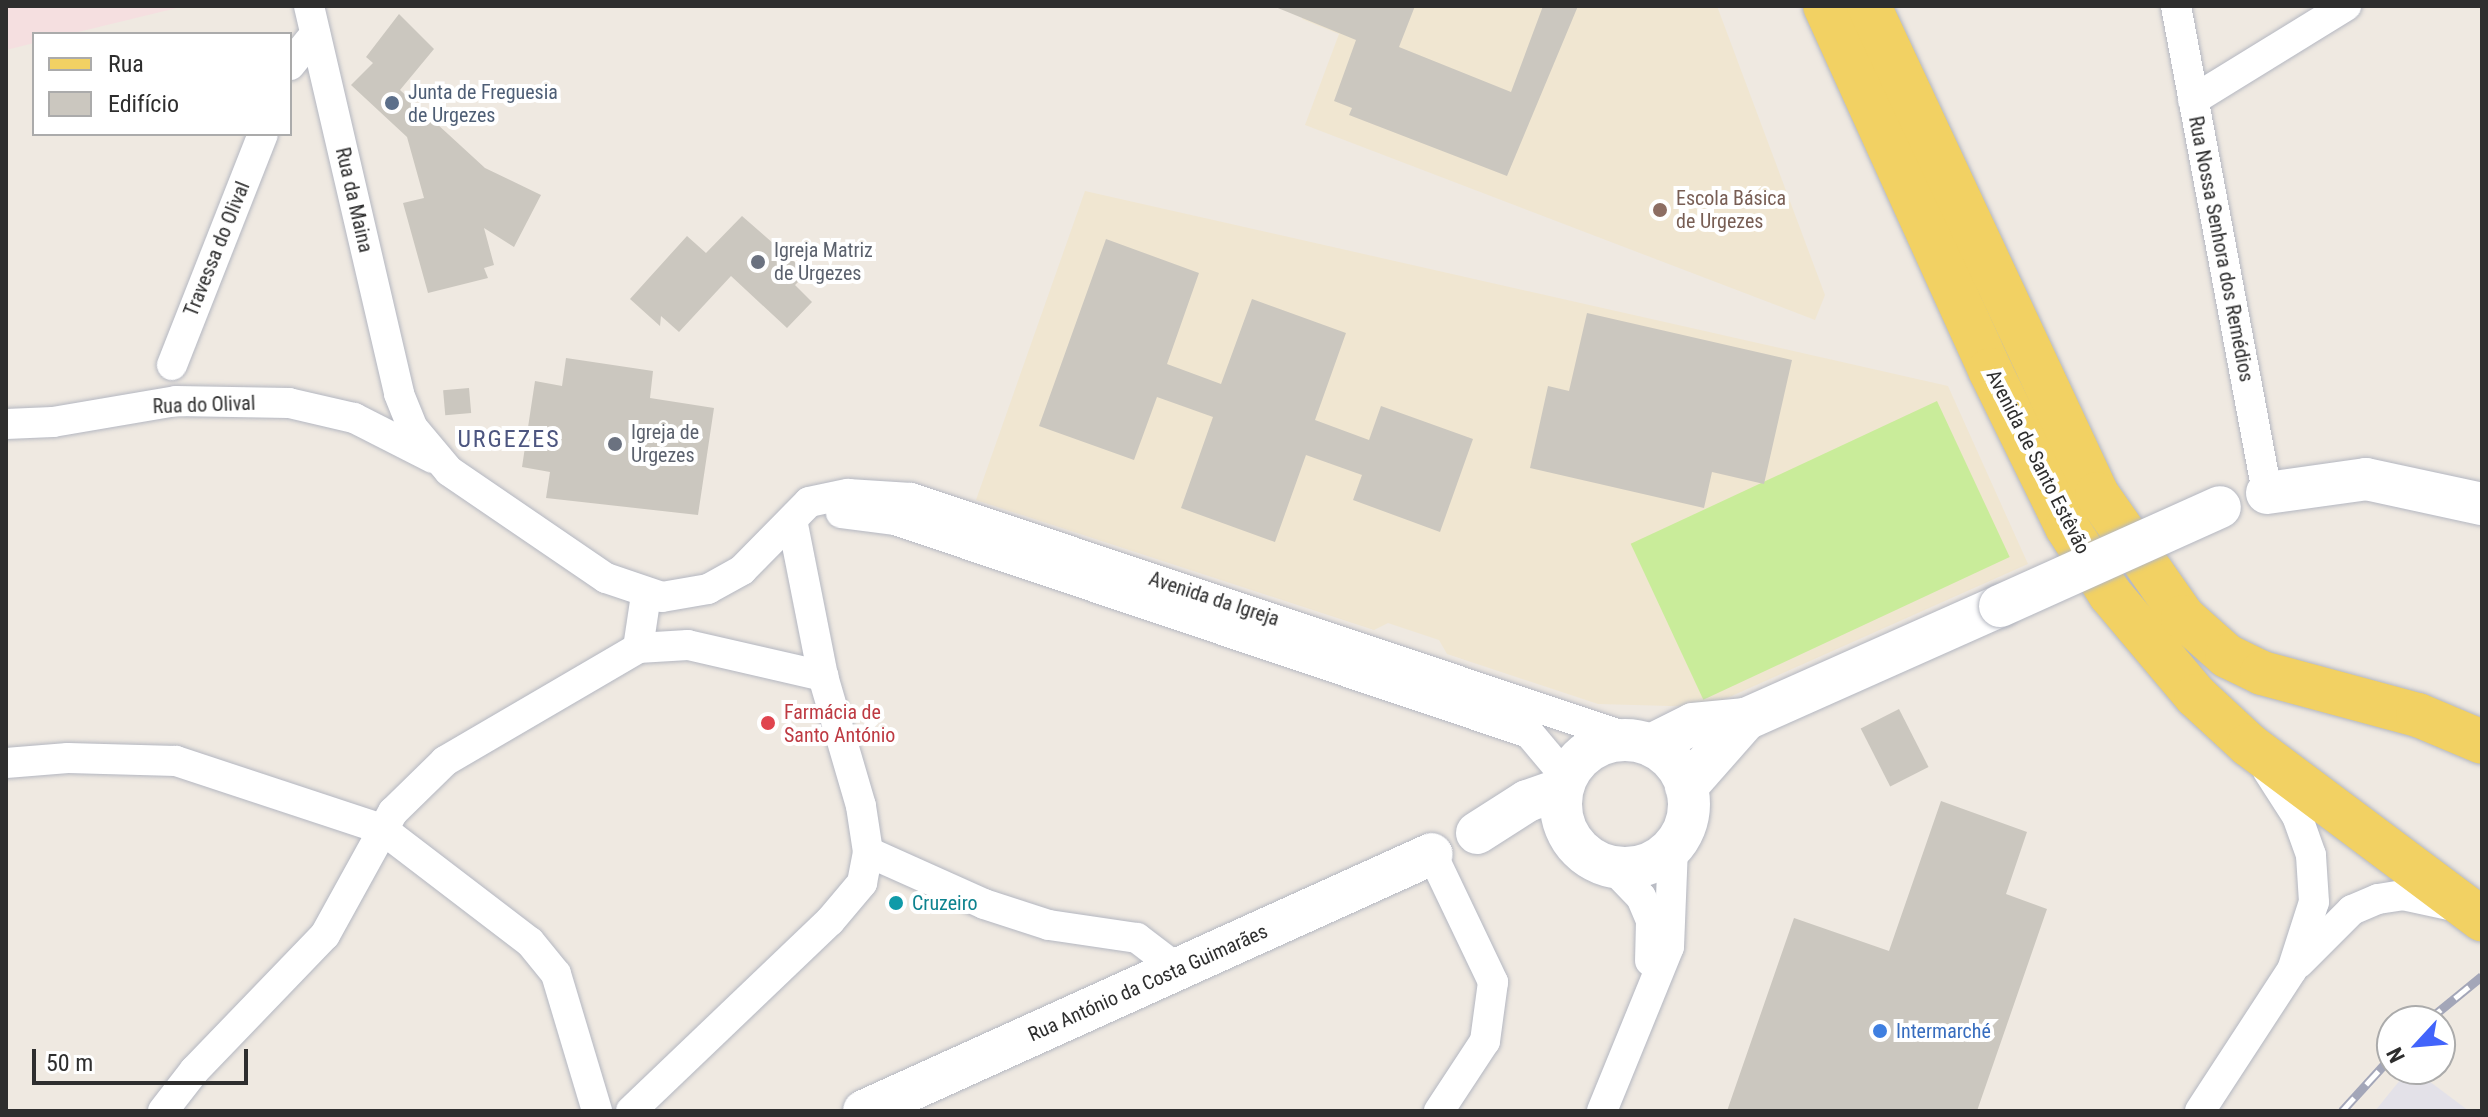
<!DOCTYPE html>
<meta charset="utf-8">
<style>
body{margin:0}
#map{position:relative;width:2488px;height:1117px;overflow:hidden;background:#efe9e1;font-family:"Roboto Condensed",sans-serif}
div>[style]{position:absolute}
.industrial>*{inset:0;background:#e3e1e8}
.education>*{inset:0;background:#f0e6d1}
.medical>*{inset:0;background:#f5dfe0}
.pitch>*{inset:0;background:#c9ec9a;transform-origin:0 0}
.building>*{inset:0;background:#cbc7bf;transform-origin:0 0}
.roads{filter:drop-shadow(0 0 2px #b4b7c1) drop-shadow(0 0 2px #b4b7c1)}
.minor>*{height:30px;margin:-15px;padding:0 15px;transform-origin:15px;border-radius:15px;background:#fff}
.secondary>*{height:42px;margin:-21px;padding:0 21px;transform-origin:21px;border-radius:21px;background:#fff}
.secondary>.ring{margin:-21px;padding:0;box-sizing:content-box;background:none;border:42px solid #fff;border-radius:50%}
.primary>*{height:44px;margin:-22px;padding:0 22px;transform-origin:22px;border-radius:22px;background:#f2d163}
.rail>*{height:9px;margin-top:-4.5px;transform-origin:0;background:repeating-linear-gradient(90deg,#fff 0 18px,#a3a6b8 0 36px);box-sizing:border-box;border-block:2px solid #a3a6b8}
.bridges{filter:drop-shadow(0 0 2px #b4b7c1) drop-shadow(0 0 2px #b4b7c1)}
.secondary-bridge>*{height:42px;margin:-21px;padding:0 21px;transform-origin:21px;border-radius:21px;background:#fff}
.dots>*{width:22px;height:22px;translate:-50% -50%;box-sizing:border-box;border:4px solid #fff;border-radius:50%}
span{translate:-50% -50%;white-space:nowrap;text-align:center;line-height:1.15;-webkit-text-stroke:8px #fff;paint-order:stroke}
.service-label{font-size:20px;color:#4e5e75}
.left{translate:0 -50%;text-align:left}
.education-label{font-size:20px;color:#785e54}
.street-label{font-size:20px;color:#2e2e2e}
.worship-label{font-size:20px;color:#5b616d}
.health-label{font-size:20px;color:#be3a42}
.culture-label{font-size:20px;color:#0d838f}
.shop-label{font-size:20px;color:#366cbe}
.quarter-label{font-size:24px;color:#4d5680;letter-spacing:2px}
.frame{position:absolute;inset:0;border:8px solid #2e2e2e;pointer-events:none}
.legend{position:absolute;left:32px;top:32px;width:260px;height:104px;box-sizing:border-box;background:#fff;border:2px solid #ababab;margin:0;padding:10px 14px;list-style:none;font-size:24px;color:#2e2e2e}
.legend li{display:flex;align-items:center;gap:16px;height:40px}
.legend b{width:40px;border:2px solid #ababab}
.north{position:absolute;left:2376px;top:1005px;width:80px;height:80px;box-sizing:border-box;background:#fff;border:2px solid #ababab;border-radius:50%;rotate:244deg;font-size:22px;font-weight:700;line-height:32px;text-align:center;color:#2e2e2e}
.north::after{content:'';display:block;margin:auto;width:28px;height:36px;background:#4264fb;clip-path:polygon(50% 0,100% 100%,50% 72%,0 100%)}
.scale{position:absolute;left:32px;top:1049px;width:216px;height:36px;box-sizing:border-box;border:4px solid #2e2e2e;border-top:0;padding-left:10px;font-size:24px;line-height:28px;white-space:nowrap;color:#2e2e2e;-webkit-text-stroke:6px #fff;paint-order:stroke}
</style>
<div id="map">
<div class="industrial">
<div style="clip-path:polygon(2409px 1069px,2413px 1069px,2469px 1111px,2375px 1111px)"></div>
</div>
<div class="education">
<div style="clip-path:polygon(1293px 6px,1717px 6px,1825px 295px,1815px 320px,1305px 125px,1339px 34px,1302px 19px,1304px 10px)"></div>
<div style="clip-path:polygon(1085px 191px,1948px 386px,2028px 564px,1707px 707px,1598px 704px,1447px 654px,1439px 640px,1388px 623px,1374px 630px,976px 500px)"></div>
</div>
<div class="medical">
<div style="clip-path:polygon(6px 6px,185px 6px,70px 34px,34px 34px,34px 43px,6px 50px)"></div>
</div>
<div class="pitch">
<div style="left:1937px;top:401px;width:172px;height:338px;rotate:65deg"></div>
</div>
<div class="building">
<div style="clip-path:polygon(1273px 6px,1415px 6px,1399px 47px,1511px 92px,1543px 6px,1578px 6px,1507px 176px,1349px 115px,1352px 108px,1334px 101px,1356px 40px)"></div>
<div style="clip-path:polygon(399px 14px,434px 49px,400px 90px,485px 168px,541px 195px,514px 247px,484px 228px,494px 265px,484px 268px,488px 278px,428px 293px,403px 203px,424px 198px,407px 137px,351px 85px,373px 63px,366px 57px)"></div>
<div style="clip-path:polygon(742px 216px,807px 273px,795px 285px,812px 302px,787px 328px,731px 276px,679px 332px,661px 316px,660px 326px,630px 299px,687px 236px,706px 253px)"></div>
<div style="clip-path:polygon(1106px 239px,1199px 273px,1167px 364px,1221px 384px,1252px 299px,1346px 333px,1315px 420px,1369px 440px,1381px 406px,1473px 439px,1440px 532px,1353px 500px,1362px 475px,1306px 455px,1275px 542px,1181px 508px,1213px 417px,1157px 397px,1134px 460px,1039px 426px)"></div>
<div style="clip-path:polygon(1587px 313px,1792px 360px,1764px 484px,1712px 472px,1704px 508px,1530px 468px,1548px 386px,1569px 391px)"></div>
<div style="clip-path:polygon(566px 358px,653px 371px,650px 398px,714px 408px,698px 515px,546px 498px,550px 472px,522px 467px,535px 381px,562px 386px)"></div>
<div style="left:469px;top:388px;width:25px;height:26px;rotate:85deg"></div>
<div style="left:1899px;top:709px;width:65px;height:43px;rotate:63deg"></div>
<div style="clip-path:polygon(1941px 801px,2027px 832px,2006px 894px,2047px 909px,1977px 1111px,1727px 1111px,1794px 918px,1889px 951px)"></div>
</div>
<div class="roads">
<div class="minor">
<div style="left:309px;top:6px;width:398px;rotate:76.9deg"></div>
<div style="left:399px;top:394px;width:35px;rotate:68deg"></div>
<div style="left:412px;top:427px;width:57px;rotate:49.9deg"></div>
<div style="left:449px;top:471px;width:190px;rotate:34.3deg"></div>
<div style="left:606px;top:578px;width:59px;rotate:18.7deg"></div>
<div style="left:662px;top:597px;width:47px;rotate:-9.9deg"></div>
<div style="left:708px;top:589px;width:39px;rotate:-29deg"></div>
<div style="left:742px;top:570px;width:95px;rotate:-45.4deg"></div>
<div style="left:809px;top:502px;width:40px;rotate:-12deg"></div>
<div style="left:848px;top:494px;width:63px;rotate:3.6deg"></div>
<div style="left:911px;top:498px;width:767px;rotate:18.48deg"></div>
<div style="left:2176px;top:6px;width:495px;rotate:79.4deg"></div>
<div style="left:290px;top:65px;width:40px;rotate:-51deg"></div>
<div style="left:2193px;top:100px;width:180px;rotate:-31.6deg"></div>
<div style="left:172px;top:365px;width:248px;rotate:-68.5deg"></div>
<div style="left:6px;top:424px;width:47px;rotate:-2.4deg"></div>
<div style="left:53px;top:422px;width:125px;rotate:-9.7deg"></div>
<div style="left:176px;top:401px;width:113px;rotate:1deg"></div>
<div style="left:289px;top:403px;width:67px;rotate:13deg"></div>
<div style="left:354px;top:418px;width:89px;rotate:26.9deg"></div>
<div style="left:841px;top:513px;width:54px;rotate:7.4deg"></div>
<div style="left:895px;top:520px;width:669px;rotate:18.57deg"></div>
<div style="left:1529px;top:733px;width:57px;rotate:49.9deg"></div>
<div style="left:638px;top:648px;width:54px;rotate:-81.4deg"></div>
<div style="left:6px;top:763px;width:62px;rotate:-4.6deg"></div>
<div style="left:68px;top:758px;width:108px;rotate:1.6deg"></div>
<div style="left:176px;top:761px;width:217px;rotate:18.3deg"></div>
<div style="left:382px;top:829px;width:186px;rotate:37.4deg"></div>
<div style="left:530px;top:942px;width:41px;rotate:50.9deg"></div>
<div style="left:556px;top:974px;width:143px;rotate:73.3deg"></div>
<div style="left:868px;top:852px;width:127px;rotate:24.1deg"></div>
<div style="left:984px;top:904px;width:68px;rotate:17.9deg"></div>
<div style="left:1049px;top:925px;width:89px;rotate:8.4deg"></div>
<div style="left:1137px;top:938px;width:53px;rotate:37.3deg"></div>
<div style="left:1432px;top:854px;width:142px;rotate:64.5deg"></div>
<div style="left:1493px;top:982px;width:60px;rotate:97.7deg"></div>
<div style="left:1485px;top:1041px;width:84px;rotate:123.3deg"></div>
<div style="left:1612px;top:867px;width:42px;rotate:46deg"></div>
<div style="left:1641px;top:897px;width:26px;rotate:67deg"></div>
<div style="left:1651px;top:921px;width:40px;rotate:91.4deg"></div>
<div style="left:2299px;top:963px;width:75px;rotate:-45deg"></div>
<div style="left:2352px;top:910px;width:28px;rotate:-23deg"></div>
<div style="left:2378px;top:899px;width:25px;rotate:-9deg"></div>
<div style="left:2403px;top:895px;width:52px;rotate:12.2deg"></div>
<div style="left:163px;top:1111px;width:51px;rotate:-52.2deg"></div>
<div style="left:194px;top:1071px;width:189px;rotate:-46.1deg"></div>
<div style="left:325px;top:935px;width:141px;rotate:-61.1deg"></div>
<div style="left:393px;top:812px;width:73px;rotate:-44.4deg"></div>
<div style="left:445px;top:761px;width:224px;rotate:-30.3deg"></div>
<div style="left:638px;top:648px;width:50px;rotate:-3.4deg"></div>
<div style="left:688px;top:645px;width:139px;rotate:12.9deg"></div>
<div style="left:631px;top:1111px;width:275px;rotate:-43.7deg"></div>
<div style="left:830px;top:921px;width:50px;rotate:-49.9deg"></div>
<div style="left:862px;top:883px;width:32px;rotate:-79deg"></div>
<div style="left:868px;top:852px;width:47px;rotate:-98.7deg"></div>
<div style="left:861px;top:806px;width:135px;rotate:-106.3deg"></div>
<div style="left:823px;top:676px;width:159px;rotate:-101.2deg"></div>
<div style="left:1602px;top:1111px;width:177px;rotate:-67.8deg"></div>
<div style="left:1669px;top:947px;width:100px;rotate:-87.7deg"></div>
<div style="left:2200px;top:1111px;width:168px;rotate:-56.9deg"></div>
<div style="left:2292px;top:970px;width:71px;rotate:-72.1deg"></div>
<div style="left:2314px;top:902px;width:47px;rotate:-93.7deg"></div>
<div style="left:2311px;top:855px;width:41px;rotate:-109.7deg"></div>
<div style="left:2297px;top:816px;width:54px;rotate:-122.8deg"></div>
</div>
<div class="secondary">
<div style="left:2267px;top:493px;width:100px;rotate:-8deg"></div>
<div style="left:2366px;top:479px;width:119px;rotate:12.2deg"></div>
<div class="ring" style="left:1561px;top:740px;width:86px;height:86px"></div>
<div style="left:1651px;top:745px;width:47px;rotate:-26.6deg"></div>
<div style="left:1693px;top:724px;width:53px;rotate:-5.4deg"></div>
<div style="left:1746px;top:719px;width:278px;rotate:-24deg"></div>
<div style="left:1686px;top:787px;width:91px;rotate:-48.6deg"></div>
<div style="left:1477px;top:833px;width:59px;rotate:-32.6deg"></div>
<div style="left:1527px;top:801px;width:37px;rotate:-19deg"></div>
<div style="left:864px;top:1111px;width:623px;rotate:-24.35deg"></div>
</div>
<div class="primary">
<div style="left:1825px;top:6px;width:400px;rotate:65.6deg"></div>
<div style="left:1990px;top:370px;width:175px;rotate:63.9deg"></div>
<div style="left:2067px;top:527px;width:80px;rotate:57.3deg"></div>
<div style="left:2110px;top:594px;width:133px;rotate:49.9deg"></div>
<div style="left:2196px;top:696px;width:72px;rotate:42.8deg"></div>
<div style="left:2249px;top:745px;width:291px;rotate:36.8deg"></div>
<div style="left:1869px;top:6px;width:539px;rotate:64.96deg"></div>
<div style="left:2097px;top:494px;width:150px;rotate:55deg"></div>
<div style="left:2183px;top:617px;width:59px;rotate:41.6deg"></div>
<div style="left:2227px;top:656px;width:39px;rotate:26deg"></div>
<div style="left:2262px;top:673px;width:162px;rotate:15.1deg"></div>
<div style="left:2418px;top:715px;width:69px;rotate:22.9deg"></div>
</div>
</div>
<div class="rail">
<div style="left:2427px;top:1021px;width:71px;rotate:-39.3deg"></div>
<div style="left:2342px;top:1111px;width:74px;rotate:-47.7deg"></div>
</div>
<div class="bridges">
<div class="secondary-bridge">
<div style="left:2000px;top:606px;width:241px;rotate:-24.2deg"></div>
</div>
</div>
<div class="dots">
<div style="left:392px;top:103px;background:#5c6f8a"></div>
<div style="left:1660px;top:210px;background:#8d6e63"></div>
<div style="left:758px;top:262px;background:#6b7280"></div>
<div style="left:615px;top:444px;background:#6b7280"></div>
<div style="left:768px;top:723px;background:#e0444e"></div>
<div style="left:896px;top:903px;background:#0f9aa8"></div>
<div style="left:1880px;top:1031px;background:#3f7fe0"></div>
</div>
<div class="service-label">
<span class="left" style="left:408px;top:104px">Junta de Freguesia<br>de Urgezes</span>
</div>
<div class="education-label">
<span class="left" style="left:1676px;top:210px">Escola Básica<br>de Urgezes</span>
</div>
<div class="street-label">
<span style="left:354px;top:200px;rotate:77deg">Rua da Maina</span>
<span style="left:217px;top:249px;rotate:-68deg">Travessa do Olival</span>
<span style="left:2221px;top:249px;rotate:79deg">Rua Nossa Senhora dos Remédios</span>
<span style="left:204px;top:405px;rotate:-2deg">Rua do Olival</span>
<span style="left:2038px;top:462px;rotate:63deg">Avenida de Santo Estêvão</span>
<span style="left:1214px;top:599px;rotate:18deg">Avenida da Igreja</span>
<span style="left:1148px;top:983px;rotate:-24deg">Rua António da Costa Guimarães</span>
</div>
<div class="worship-label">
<span class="left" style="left:774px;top:262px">Igreja Matriz<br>de Urgezes</span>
<span class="left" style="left:631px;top:444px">Igreja de<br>Urgezes</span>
</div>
<div class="health-label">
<span class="left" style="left:784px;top:724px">Farmácia de<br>Santo António</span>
</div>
<div class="culture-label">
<span class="left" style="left:912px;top:903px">Cruzeiro</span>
</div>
<div class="shop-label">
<span class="left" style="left:1896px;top:1031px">Intermarché</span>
</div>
<div class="quarter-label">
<span style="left:509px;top:440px">URGEZES</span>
</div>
<div class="frame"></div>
<ul class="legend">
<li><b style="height:10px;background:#f2d163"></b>Rua</li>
<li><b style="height:22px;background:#cbc7bf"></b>Edifício</li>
</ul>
<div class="north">N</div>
<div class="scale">50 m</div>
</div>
